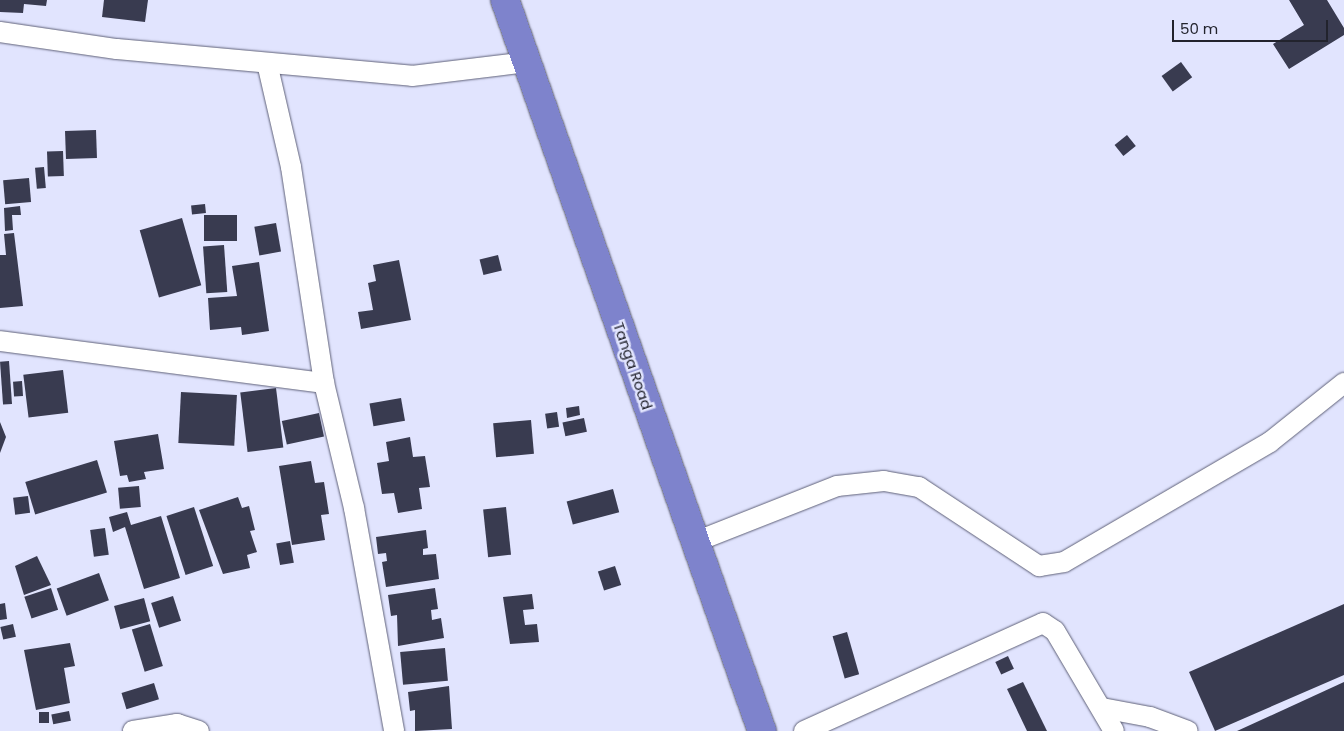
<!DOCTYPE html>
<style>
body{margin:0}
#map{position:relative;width:1344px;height:731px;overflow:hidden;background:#e1e4fe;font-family:Poppins,sans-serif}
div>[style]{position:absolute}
.building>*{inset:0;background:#393b50;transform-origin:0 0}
.roads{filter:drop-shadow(0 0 1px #5f6178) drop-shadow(0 0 1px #5f6178)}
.minor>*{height:20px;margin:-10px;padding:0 10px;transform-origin:10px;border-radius:10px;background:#fff}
.highway>*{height:28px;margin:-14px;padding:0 14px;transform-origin:14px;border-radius:14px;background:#7e83cc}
span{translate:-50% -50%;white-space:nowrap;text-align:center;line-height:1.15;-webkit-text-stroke:5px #e1e4fe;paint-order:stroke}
.street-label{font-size:15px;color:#22232d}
.scale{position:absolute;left:1172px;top:20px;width:156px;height:22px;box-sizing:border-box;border:2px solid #22232d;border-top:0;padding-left:6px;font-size:15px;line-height:18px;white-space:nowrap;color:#22232d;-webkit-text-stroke:4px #e1e4fe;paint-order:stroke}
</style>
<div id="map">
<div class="building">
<div style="clip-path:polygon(0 0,47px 0,46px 6px,24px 4px,23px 13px,0 12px)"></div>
<div style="clip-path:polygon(104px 0,148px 0,145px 22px,102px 17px)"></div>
<div style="clip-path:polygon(1289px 0,1327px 0,1344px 28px,1344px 35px,1289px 69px,1273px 44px,1304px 25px)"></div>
<div style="left:1181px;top:62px;width:19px;height:24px;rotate:54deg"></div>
<div style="left:96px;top:130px;width:28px;height:31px;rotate:88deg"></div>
<div style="left:1127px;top:135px;width:14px;height:16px;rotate:51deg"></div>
<div style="left:63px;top:151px;width:25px;height:16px;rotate:88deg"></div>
<div style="left:44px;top:167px;width:21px;height:9px;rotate:85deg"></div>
<div style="left:29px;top:178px;width:24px;height:26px;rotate:85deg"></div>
<div style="left:205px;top:204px;width:9px;height:14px;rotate:84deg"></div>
<div style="clip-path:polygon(20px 206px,21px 215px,12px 215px,13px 230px,5px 231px,4px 208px)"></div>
<div style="left:204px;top:215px;width:33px;height:26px"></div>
<div style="left:182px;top:218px;width:70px;height:44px;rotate:74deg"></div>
<div style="left:276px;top:223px;width:29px;height:22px;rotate:80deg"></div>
<div style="clip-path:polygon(14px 233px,23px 306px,0 308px,0 255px,6px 255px,4px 234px)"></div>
<div style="left:224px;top:245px;width:47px;height:21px;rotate:86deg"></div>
<div style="left:498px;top:255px;width:16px;height:19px;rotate:76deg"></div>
<div style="clip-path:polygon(399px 260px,411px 320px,361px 329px,358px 312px,373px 310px,368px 283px,376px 281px,373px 265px)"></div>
<div style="clip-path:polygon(259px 262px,269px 331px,242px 335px,241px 327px,210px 330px,208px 298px,237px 296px,232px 266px)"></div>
<div style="left:9px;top:361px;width:43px;height:9px;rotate:86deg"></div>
<div style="left:63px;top:370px;width:43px;height:40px;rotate:83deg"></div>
<div style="left:22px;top:381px;width:15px;height:9px;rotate:86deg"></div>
<div style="left:276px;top:388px;width:60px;height:36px;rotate:83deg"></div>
<div style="left:181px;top:392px;width:56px;height:51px;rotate:3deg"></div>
<div style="left:401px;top:398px;width:23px;height:32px;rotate:80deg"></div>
<div style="clip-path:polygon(579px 406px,580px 415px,567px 418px,566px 408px)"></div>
<div style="left:557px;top:412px;width:15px;height:12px;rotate:82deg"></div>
<div style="left:319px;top:413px;width:24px;height:38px;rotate:78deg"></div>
<div style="left:584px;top:418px;width:14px;height:22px;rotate:78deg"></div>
<div style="left:531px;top:420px;width:34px;height:38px;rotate:85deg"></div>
<div style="clip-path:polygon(0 422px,6px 437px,0 453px)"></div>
<div style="clip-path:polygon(158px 434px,164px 469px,144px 472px,146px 479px,129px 482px,127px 475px,120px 476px,114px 441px)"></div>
<div style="clip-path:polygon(410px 437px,413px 457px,425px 456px,430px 487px,419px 488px,422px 509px,398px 513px,394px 493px,382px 494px,377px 463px,389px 461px,386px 442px)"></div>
<div style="left:97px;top:460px;width:34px;height:75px;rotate:73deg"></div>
<div style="clip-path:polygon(311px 461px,315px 483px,324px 482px,329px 514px,321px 515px,325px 540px,292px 545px,279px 466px)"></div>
<div style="left:139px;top:486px;width:21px;height:21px;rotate:85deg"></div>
<div style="left:613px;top:489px;width:24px;height:48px;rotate:75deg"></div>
<div style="left:28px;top:496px;width:17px;height:15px;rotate:83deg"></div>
<div style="clip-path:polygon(238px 497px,242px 508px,249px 506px,255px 530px,250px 531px,257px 552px,247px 555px,250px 568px,223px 574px,199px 510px)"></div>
<div style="left:194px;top:507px;width:62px;height:29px;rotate:72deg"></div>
<div style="left:506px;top:507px;width:48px;height:23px;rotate:84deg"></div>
<div style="clip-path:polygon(127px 512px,131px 525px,161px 516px,180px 578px,144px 589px,125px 527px,113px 532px,109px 517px)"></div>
<div style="left:105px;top:528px;width:27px;height:15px;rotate:82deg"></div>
<div style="clip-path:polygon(426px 530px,428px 548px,423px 549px,423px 555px,436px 554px,439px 579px,386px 587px,382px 562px,387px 561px,386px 553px,378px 554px,376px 537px)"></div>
<div style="left:290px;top:541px;width:22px;height:14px;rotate:80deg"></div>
<div style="clip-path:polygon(37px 556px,51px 585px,24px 595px,15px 566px)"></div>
<div style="left:615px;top:566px;width:20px;height:18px;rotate:72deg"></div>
<div style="left:99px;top:573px;width:29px;height:45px;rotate:70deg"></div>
<div style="left:51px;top:588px;width:23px;height:28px;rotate:72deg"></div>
<div style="clip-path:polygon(435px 588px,438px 609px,431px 610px,432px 620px,441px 618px,444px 638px,398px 646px,397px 615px,391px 616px,388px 595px)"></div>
<div style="clip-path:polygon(532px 594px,534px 609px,523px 610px,525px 625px,537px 624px,539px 642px,510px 644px,503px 597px)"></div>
<div style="left:173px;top:596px;width:26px;height:23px;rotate:72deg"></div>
<div style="left:144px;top:598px;width:24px;height:31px;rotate:75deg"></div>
<div style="clip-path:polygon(5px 603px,7px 619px,0 620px,0 604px)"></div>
<div style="clip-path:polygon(1344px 604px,1344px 675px,1215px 731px,1189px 672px)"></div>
<div style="left:13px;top:624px;width:13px;height:13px;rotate:77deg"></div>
<div style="left:150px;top:624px;width:44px;height:19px;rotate:73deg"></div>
<div style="left:847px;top:632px;width:44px;height:15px;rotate:74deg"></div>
<div style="clip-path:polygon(70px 643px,75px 666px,64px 668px,70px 703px,36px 710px,24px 650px)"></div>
<div style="left:445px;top:648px;width:33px;height:45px;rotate:85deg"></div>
<div style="left:1008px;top:656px;width:14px;height:14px;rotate:65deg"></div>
<div style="clip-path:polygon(1023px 682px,1047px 731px,1027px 731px,1007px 689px)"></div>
<div style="clip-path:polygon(1344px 682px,1344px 731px,1237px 731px)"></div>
<div style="left:154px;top:683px;width:17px;height:34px;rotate:73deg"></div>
<div style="clip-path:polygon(449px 686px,452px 729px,415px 731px,415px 710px,410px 711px,408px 692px)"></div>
<div style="left:69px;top:711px;width:10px;height:18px;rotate:79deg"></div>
<div style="left:39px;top:712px;width:10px;height:11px"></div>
</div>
<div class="roads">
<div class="minor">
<div style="left:0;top:32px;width:118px;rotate:8.3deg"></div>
<div style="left:117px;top:49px;width:296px;rotate:5.2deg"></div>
<div style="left:412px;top:76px;width:117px;rotate:-6.9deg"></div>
<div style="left:267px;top:63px;width:107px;rotate:77deg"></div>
<div style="left:291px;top:167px;width:219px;rotate:81.3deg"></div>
<div style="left:324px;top:383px;width:129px;rotate:76.5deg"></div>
<div style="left:354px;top:508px;width:227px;rotate:79.8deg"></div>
<div style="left:0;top:341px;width:327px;rotate:7.4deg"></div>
<div style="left:695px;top:542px;width:153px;rotate:-21.5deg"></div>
<div style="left:837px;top:486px;width:47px;rotate:-6.1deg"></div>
<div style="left:884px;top:481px;width:36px;rotate:10deg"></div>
<div style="left:919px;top:487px;width:144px;rotate:33.4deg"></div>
<div style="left:1039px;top:566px;width:25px;rotate:-9deg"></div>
<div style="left:1064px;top:562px;width:238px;rotate:-30.2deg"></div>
<div style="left:1270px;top:442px;width:95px;rotate:-38.6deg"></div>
<div style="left:1102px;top:708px;width:49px;rotate:10.6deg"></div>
<div style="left:1150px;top:717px;width:40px;rotate:20.2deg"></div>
<div style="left:133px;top:731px;width:45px;rotate:-9deg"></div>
<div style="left:177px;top:724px;width:23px;rotate:18deg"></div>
<div style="left:804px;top:731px;width:262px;rotate:-24.3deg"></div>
<div style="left:1043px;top:623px;width:14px;rotate:34deg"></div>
<div style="left:1055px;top:631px;width:116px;rotate:59.5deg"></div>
</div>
<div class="highway">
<div style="left:505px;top:0;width:775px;rotate:70.63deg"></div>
</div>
</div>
<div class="street-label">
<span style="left:633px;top:366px;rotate:71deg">Tanga Road</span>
</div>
<div class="scale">50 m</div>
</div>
